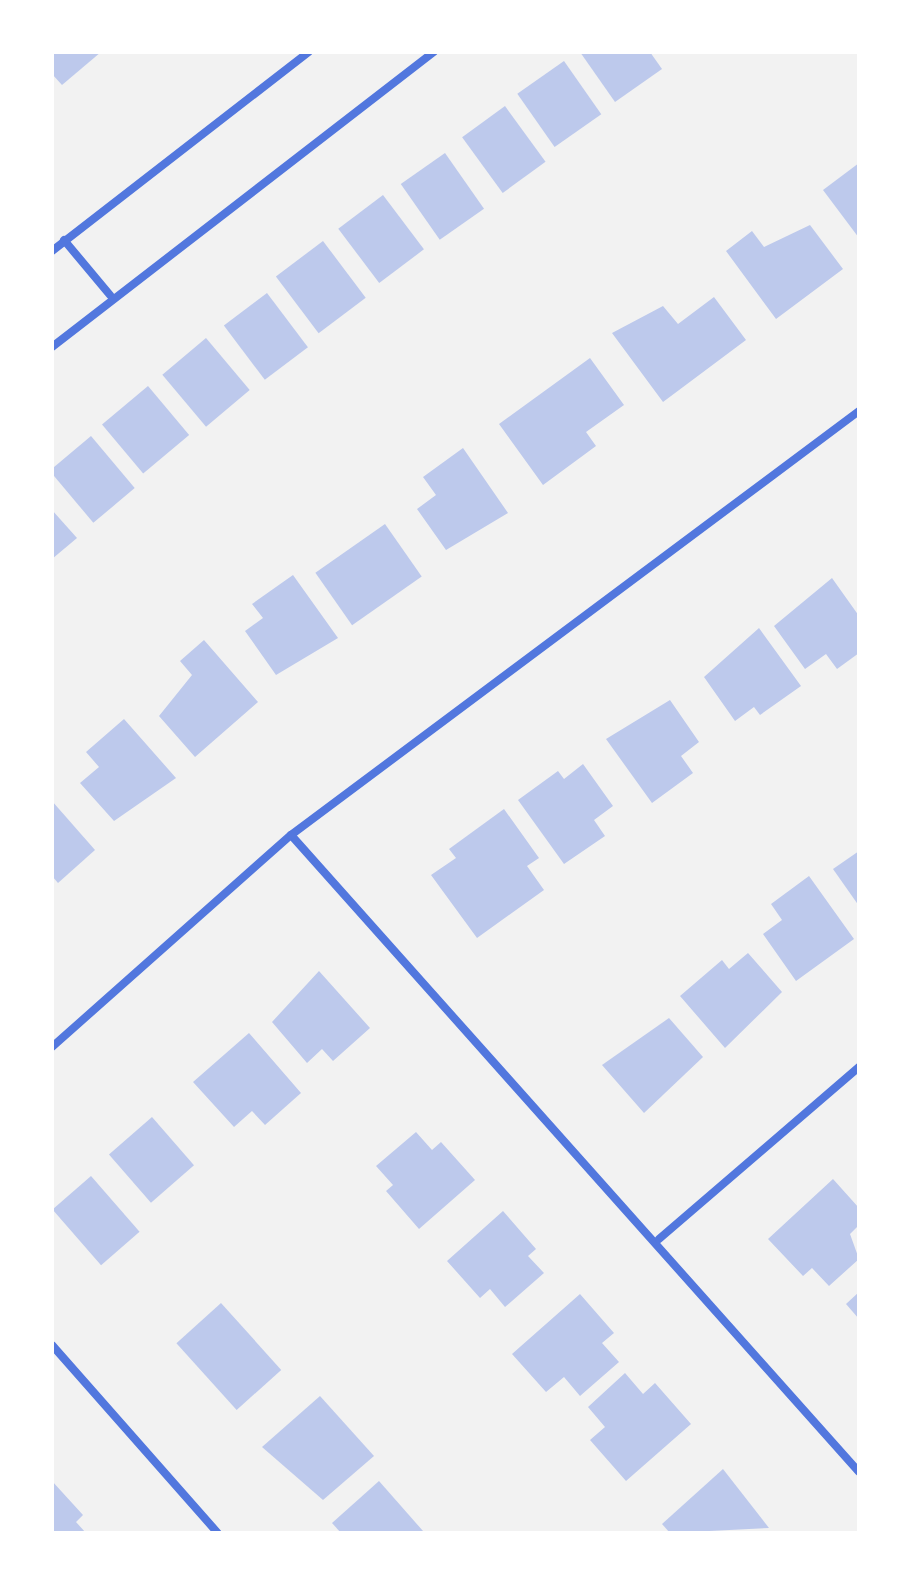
<!DOCTYPE html>
<style>
body{margin:0}
#map{position:relative;width:911px;height:1585px;overflow:hidden;background:#f2f2f2;font-family:Figtree,sans-serif}
div>[style]{position:absolute}
.building>*{inset:0;background:#bdc9ec;transform-origin:0 0}
.minor>*{height:8px;margin:-4px;padding:0 4px;transform-origin:4px;border-radius:4px;background:#5277de}
span{translate:-50% -50%;white-space:nowrap;text-align:center;line-height:1.15;-webkit-text-stroke:8px #fff;paint-order:stroke}
.frame{position:absolute;inset:0;border:54px solid #fff;pointer-events:none}
</style>
<div id="map">
<div class="building">
<div style="clip-path:polygon(52px 52px,101px 52px,62px 85px,52px 74px)"></div>
<div style="clip-path:polygon(580px 52px,650px 52px,662px 69px,615px 102px)"></div>
<div style="left:564px;top:61px;width:65px;height:57px;rotate:55deg"></div>
<div style="left:505px;top:106px;width:69px;height:53px;rotate:54deg"></div>
<div style="left:445px;top:153px;width:68px;height:54px;rotate:55deg"></div>
<div style="clip-path:polygon(859px 163px,859px 238px,823px 190px)"></div>
<div style="left:383px;top:195px;width:68px;height:56px;rotate:53deg"></div>
<div style="clip-path:polygon(810px 225px,843px 269px,776px 319px,726px 251px,752px 231px,764px 247px)"></div>
<div style="left:323px;top:241px;width:71px;height:59px;rotate:53deg"></div>
<div style="left:267px;top:293px;width:68px;height:54px;rotate:53deg"></div>
<div style="clip-path:polygon(714px 297px,746px 340px,663px 402px,612px 333px,663px 306px,678px 324px)"></div>
<div style="left:206px;top:338px;width:68px;height:57px;rotate:50deg"></div>
<div style="clip-path:polygon(590px 358px,624px 405px,586px 432px,596px 446px,543px 485px,499px 424px)"></div>
<div style="left:148px;top:386px;width:64px;height:60px;rotate:50deg"></div>
<div style="left:91px;top:436px;width:68px;height:54px;rotate:50deg"></div>
<div style="clip-path:polygon(463px 448px,508px 513px,446px 550px,417px 509px,436px 495px,423px 477px)"></div>
<div style="clip-path:polygon(52px 510px,77px 538px,52px 559px)"></div>
<div style="left:385px;top:524px;width:64px;height:85px;rotate:55deg"></div>
<div style="clip-path:polygon(293px 575px,338px 638px,276px 675px,245px 631px,263px 618px,252px 604px)"></div>
<div style="clip-path:polygon(832px 578px,859px 616px,859px 653px,837px 669px,826px 654px,805px 669px,774px 626px)"></div>
<div style="clip-path:polygon(759px 628px,801px 686px,760px 715px,754px 707px,735px 721px,704px 677px)"></div>
<div style="clip-path:polygon(204px 640px,258px 702px,195px 757px,159px 716px,192px 675px,180px 661px)"></div>
<div style="clip-path:polygon(670px 700px,699px 742px,681px 756px,693px 773px,652px 803px,606px 739px)"></div>
<div style="clip-path:polygon(124px 719px,176px 778px,114px 821px,80px 783px,99px 767px,86px 752px)"></div>
<div style="clip-path:polygon(583px 764px,613px 806px,594px 820px,605px 836px,564px 864px,518px 800px,558px 771px,564px 779px)"></div>
<div style="clip-path:polygon(52px 801px,95px 850px,58px 883px,52px 876px)"></div>
<div style="clip-path:polygon(504px 809px,539px 858px,527px 866px,544px 890px,477px 938px,431px 875px,456px 858px,449px 849px)"></div>
<div style="clip-path:polygon(859px 851px,859px 906px,833px 869px)"></div>
<div style="clip-path:polygon(809px 876px,854px 939px,796px 981px,763px 934px,782px 920px,771px 904px)"></div>
<div style="clip-path:polygon(748px 953px,782px 992px,725px 1048px,680px 996px,722px 960px,729px 969px)"></div>
<div style="clip-path:polygon(319px 971px,370px 1028px,333px 1061px,322px 1049px,307px 1063px,272px 1022px)"></div>
<div style="clip-path:polygon(669px 1018px,703px 1057px,644px 1113px,602px 1065px)"></div>
<div style="clip-path:polygon(249px 1033px,301px 1093px,265px 1125px,252px 1111px,234px 1127px,193px 1082px)"></div>
<div style="left:152px;top:1117px;width:64px;height:57px;rotate:49deg"></div>
<div style="clip-path:polygon(416px 1132px,432px 1150px,441px 1142px,475px 1180px,419px 1229px,386px 1191px,393px 1185px,376px 1166px)"></div>
<div style="left:91px;top:1176px;width:74px;height:51px;rotate:49deg"></div>
<div style="clip-path:polygon(833px 1179px,859px 1208px,859px 1225px,850px 1234px,859px 1259px,829px 1286px,812px 1268px,803px 1276px,768px 1239px)"></div>
<div style="clip-path:polygon(503px 1211px,536px 1249px,528px 1256px,544px 1273px,505px 1307px,490px 1289px,480px 1298px,447px 1261px)"></div>
<div style="clip-path:polygon(859px 1292px,859px 1319px,846px 1304px)"></div>
<div style="clip-path:polygon(580px 1294px,614px 1333px,602px 1343px,619px 1362px,580px 1396px,564px 1377px,546px 1392px,512px 1354px)"></div>
<div style="left:221px;top:1303px;width:90px;height:60px;rotate:48deg"></div>
<div style="clip-path:polygon(625px 1373px,643px 1394px,655px 1383px,691px 1424px,626px 1481px,590px 1440px,605px 1427px,588px 1407px)"></div>
<div style="clip-path:polygon(320px 1396px,374px 1456px,323px 1500px,262px 1447px)"></div>
<div style="clip-path:polygon(723px 1469px,769px 1528px,670px 1533px,662px 1524px)"></div>
<div style="clip-path:polygon(52px 1481px,83px 1515px,76px 1522px,86px 1533px,52px 1533px)"></div>
<div style="clip-path:polygon(379px 1481px,423px 1531px,421px 1533px,341px 1533px,332px 1523px)"></div>
</div>
<div class="minor">
<div style="left:64px;top:240px;width:72px;rotate:50.1deg"></div>
<div style="left:52px;top:251px;width:325px;rotate:-37.8deg"></div>
<div style="left:52px;top:347px;width:483px;rotate:-37.7deg"></div>
<div style="left:291px;top:835px;width:853px;rotate:48.28deg"></div>
<div style="left:52px;top:1047px;width:319px;rotate:-41.6deg"></div>
<div style="left:291px;top:835px;width:709px;rotate:-36.74deg"></div>
<div style="left:659px;top:1239px;width:264px;rotate:-40.7deg"></div>
<div style="left:52px;top:1345px;width:251px;rotate:48.6deg"></div>
</div>
<div class="frame"></div>
</div>
